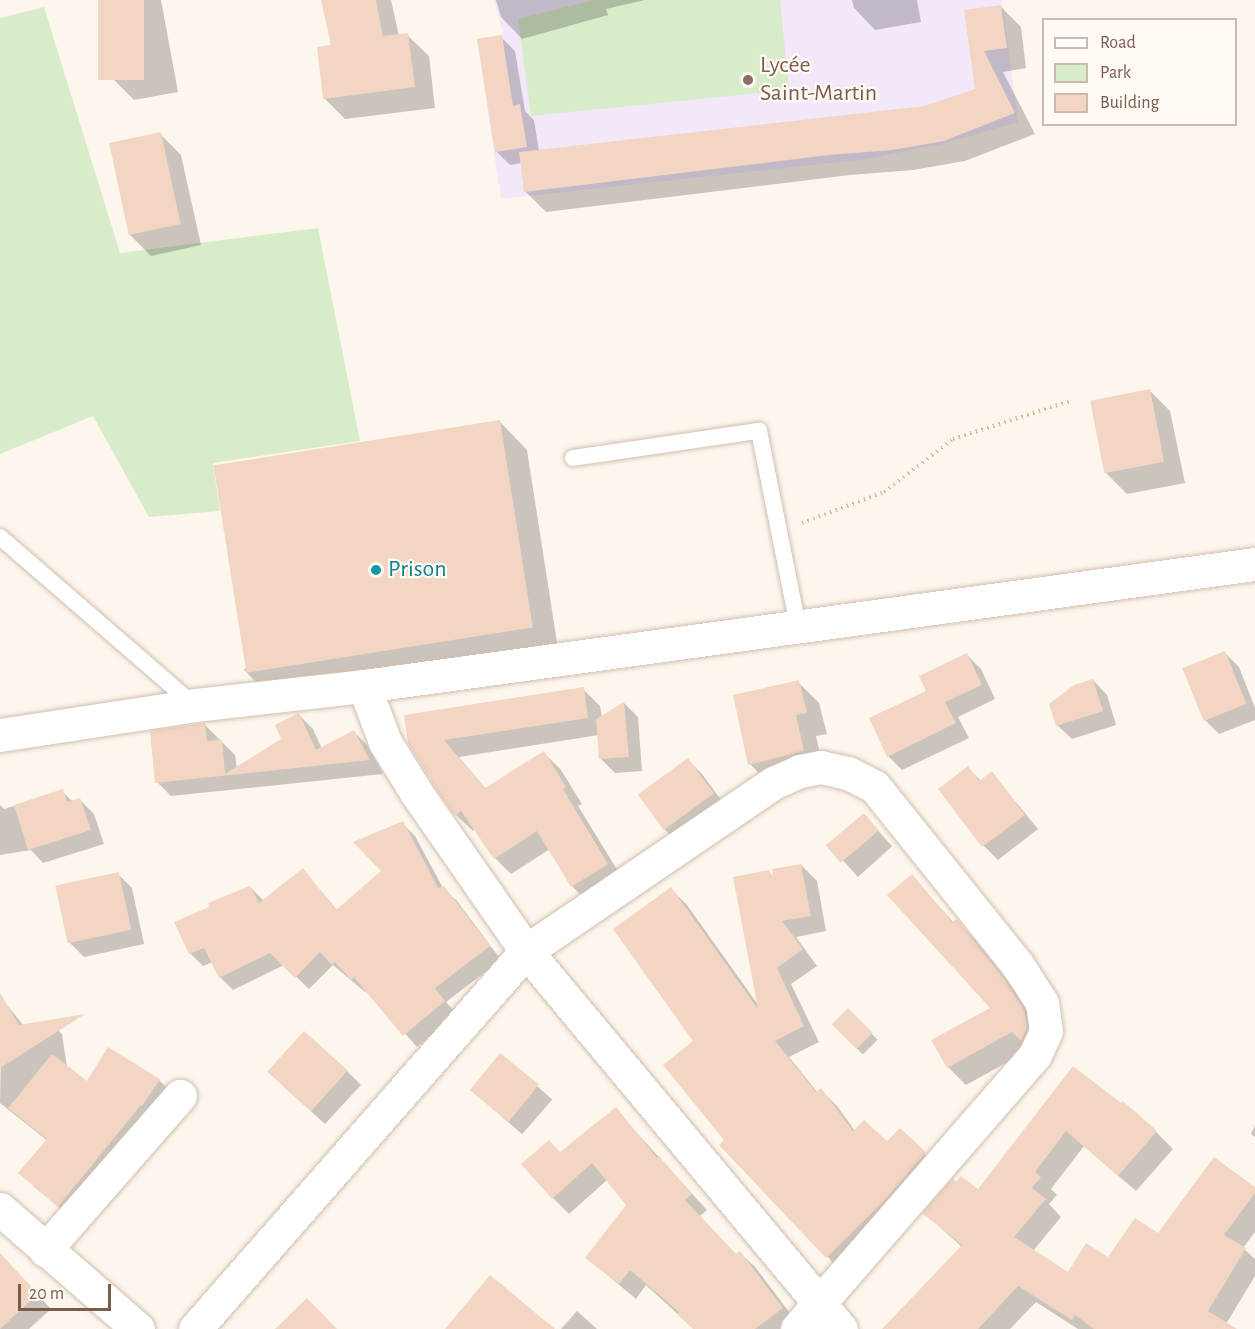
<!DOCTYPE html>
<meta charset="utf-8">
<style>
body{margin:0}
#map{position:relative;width:1255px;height:1329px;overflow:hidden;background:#fdf6ec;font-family:"Alegreya Sans",sans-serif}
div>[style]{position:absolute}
.education>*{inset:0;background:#f3e8fa}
.green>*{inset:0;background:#d8ecc9}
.shadow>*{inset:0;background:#0003;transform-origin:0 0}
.building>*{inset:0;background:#f3d5c3;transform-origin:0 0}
.path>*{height:4px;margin-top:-2px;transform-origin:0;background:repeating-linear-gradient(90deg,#d9b8a5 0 1.5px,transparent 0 6px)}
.roads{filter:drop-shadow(0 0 2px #d1beb0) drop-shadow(0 0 2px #d1beb0)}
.service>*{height:16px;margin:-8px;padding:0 8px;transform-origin:8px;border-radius:8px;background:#fff}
.minor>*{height:33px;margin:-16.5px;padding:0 16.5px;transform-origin:16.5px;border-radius:16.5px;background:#fff}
.dots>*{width:16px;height:16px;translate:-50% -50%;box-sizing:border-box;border:3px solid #fffaf3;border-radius:50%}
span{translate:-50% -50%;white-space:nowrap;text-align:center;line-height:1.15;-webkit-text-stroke:4.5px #fffaf3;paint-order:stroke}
.education-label{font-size:24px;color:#785e54}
.left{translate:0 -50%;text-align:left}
.culture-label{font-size:24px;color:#0d838f}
.legend{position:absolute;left:1042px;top:18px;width:195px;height:108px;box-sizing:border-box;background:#fffaf3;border:2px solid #cabbb1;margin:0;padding:8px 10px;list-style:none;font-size:18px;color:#7a5c4d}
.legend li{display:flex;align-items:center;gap:12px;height:30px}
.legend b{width:30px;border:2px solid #cabbb1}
.scale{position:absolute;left:18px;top:1284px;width:93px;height:27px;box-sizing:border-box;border:3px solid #7a5c4d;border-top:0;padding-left:8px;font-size:18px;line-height:21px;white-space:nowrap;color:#7a5c4d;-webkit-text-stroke:4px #fffaf3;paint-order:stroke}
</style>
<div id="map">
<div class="education">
<div style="clip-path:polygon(494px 0,1002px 0,1018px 122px,943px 144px,866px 159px,501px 199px,477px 39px,503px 34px)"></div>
</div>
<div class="green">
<div style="clip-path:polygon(594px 0,780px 0,789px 90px,531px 116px,518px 19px)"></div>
<div style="clip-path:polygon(44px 7px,120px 253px,318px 228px,360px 441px,213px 463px,220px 511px,149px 517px,93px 416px,0 454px,0 18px)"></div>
</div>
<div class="shadow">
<div style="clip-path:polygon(99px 0,161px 0,178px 92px,134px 100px,113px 79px)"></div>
<div style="clip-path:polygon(322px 0,391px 0,399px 36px,407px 35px,429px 56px,435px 108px,345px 119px,324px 98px,332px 46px)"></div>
<div style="clip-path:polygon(496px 0,645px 0,606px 9px,608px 15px,522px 39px,501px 17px)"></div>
<div style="clip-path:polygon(852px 0,917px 0,921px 22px,875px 30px,854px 8px)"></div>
<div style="clip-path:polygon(1000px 6px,1021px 27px,1026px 68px,1003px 72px,1035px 134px,965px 161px,913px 170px,850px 175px,546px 212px,525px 191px,522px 163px,510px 165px,496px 151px,501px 37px,515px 51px,525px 111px,534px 120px,539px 151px,924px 107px,977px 90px,966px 11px)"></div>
<div style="clip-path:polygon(160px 134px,181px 155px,201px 245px,151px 256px,130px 235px)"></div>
<div style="clip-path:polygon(1149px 390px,1170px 411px,1185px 483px,1127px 494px,1106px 473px)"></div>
<div style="clip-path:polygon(500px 422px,527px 450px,559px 655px,271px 697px,244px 670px)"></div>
<div style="clip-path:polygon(1225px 653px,1239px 667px,1255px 708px,1255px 720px,1219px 734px,1205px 720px)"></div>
<div style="clip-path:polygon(967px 655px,981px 669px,995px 699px,958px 717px,969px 738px,902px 770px,888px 756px,928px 692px)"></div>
<div style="clip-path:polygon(1093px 680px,1107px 695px,1116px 725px,1072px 739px,1057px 725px)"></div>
<div style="clip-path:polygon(798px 682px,819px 703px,827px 734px,816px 736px,824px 772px,771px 785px,750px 764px)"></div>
<div style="clip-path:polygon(583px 689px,600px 706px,602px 717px,624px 703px,638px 717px,642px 771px,615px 773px,601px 759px,599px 735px,459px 757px,486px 789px,544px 753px,561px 770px,582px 804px,578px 806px,624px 881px,589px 903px,572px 886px,550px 849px,511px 874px,495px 858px,475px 829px,473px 831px,456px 815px,409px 743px)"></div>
<div style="clip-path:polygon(299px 715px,313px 729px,322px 749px,354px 732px,368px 746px,383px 774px,171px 796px,157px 782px,204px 724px,235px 755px,237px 769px,283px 739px)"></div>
<div style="clip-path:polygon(688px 760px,702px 774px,727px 808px,678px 843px,664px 829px,640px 794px)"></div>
<div style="clip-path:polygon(968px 768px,981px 781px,992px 773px,1038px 829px,998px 860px,984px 846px,940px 789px)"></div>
<div style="clip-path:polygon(62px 791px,73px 802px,80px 800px,94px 814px,104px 844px,43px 863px,31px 850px,0 855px,0 805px,4px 809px)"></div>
<div style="left:864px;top:815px;width:42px;height:46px;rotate:48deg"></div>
<div style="clip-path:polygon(402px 823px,415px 836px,443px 888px,457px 901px,501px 960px,446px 1002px,457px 1014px,417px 1047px,367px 990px,365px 992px,333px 965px,309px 989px,284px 965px,233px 990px,220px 977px,213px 962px,203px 966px,190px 953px,211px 908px,250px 887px,264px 901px,303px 870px,337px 910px,383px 871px)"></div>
<div style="clip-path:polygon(801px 865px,817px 881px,826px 931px,796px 937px,817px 966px,791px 984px,819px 1042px,789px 1057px,818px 1093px,821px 1090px,837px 1106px,855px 1131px,887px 1144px,900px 1130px,940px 1169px,843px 1273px,721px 1145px,726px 1140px,695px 1041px,671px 889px,687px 905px,759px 1006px,768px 872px,775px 879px)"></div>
<div style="clip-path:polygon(118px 874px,132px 888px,144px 944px,84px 957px,70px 943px)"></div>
<div style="clip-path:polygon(912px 876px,954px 923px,957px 921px,975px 940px,1025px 1003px,1042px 1029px,1031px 1049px,966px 1085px,948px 1067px,993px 1008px)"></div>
<div style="clip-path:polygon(2px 999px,24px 1026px,49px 1021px,62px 1034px,67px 1067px,87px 1083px,159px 1080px,172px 1093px,72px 1218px,33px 1186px,48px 1141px,0 1103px)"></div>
<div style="left:848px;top:1010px;width:42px;height:21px;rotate:45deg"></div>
<div style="left:501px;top:1055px;width:68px;height:46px;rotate:41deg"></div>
<div style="clip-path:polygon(1073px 1068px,1156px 1132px,1173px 1149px,1136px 1191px,1084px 1146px,1051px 1189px,1057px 1195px,1049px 1204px,1061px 1217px,1033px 1251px,1068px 1274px,1109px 1259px,1255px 1189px,1255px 1232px,1243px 1248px,1255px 1259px,1255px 1276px,1226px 1324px,1234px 1329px,1078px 1329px,1036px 1302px,1010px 1329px,904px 1329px,962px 1247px,924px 1213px,957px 1184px,978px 1191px)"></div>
<div style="clip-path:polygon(347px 1071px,361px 1085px,325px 1124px,283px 1086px)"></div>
<div style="clip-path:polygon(615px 1109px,707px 1210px,700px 1216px,736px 1255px,740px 1253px,756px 1268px,798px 1324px,791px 1329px,694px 1329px,646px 1285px,636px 1299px,587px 1258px,628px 1205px,607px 1180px,569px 1214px,553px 1198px,560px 1153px)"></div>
<div style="clip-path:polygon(1255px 1125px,1255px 1137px,1251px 1134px)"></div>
<div style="clip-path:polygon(0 1266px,19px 1275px,51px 1309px,29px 1329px,0 1329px)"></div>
<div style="clip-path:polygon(577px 1311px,597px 1329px,561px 1329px)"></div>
</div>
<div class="building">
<div style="left:98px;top:0;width:46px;height:80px"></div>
<div style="clip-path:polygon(321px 0,376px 0,383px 36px,408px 33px,415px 87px,323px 99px,317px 47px,331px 45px)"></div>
<div style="clip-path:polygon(1001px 5px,1007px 48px,984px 51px,1015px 113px,944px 141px,892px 150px,829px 155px,524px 192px,519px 152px,924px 106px,975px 89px,964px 10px)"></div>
<div style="clip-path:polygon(502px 35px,513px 106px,520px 104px,527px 147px,495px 152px,477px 39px)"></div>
<div style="left:161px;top:132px;width:94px;height:53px;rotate:78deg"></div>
<div style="left:1150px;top:389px;width:74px;height:61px;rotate:79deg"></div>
<div style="left:500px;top:420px;width:210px;height:290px;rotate:81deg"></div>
<div style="left:1225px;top:651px;width:57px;height:46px;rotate:68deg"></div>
<div style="clip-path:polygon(967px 653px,982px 685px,945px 702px,956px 723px,887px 757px,869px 718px,926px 691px,919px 676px)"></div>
<div style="clip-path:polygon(1093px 679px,1103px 711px,1056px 726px,1049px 704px,1074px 685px)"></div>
<div style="clip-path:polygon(799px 680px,807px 713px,796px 715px,804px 751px,748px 765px,733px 695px)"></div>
<div style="clip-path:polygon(584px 687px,588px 718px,444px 740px,485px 788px,544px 751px,566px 787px,563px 789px,608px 864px,571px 887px,537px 831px,494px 859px,461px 811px,455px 816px,433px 784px,408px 743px,404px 715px)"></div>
<div style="clip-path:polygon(624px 702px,629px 757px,599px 759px,596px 719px)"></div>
<div style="clip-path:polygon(299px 713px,316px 750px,354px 730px,370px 760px,155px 783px,150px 731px,205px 723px,207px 741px,222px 740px,225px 774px,281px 739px,275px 725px)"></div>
<div style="left:688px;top:758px;width:44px;height:62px;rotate:54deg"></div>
<div style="clip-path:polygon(968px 766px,979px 781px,992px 771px,1025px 815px,982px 847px,938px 789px)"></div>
<div style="clip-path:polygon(63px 789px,67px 802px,80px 798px,91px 830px,28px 850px,14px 805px)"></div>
<div style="left:864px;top:813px;width:23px;height:50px;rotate:50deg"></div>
<div style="clip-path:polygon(403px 821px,438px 888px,444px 886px,490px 946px,435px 988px,445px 1001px,403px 1036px,354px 977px,351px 980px,335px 962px,332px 965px,320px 952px,295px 978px,270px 953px,219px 978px,204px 948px,189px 954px,174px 922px,209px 907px,208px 903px,250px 886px,259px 903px,303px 868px,336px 910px,381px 871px,353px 842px)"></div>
<div style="clip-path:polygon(801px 864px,811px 916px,782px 921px,803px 949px,777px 968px,804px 1026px,775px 1041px,816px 1092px,821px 1088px,853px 1131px,864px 1120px,887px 1141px,900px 1128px,926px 1152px,883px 1202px,826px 1258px,719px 1145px,724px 1140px,663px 1065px,693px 1041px,613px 929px,671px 887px,758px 1009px,733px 877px,769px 870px,773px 877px,772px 869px)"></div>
<div style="left:119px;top:872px;width:59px;height:65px;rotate:78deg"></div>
<div style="clip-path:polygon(912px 874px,952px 922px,957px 919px,1007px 983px,1024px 1010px,1027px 1028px,1021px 1041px,1012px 1032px,947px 1068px,931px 1040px,990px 1008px,887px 895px)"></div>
<div style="clip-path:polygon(0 993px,19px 1025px,85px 1014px,0 1068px)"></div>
<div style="left:848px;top:1008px;width:35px;height:23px;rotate:45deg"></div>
<div style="left:304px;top:1031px;width:59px;height:55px;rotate:42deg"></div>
<div style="clip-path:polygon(108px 1047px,160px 1079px,142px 1106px,141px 1105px,58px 1207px,18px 1173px,47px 1139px,8px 1108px,52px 1054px,87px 1081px)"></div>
<div style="left:500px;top:1053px;width:50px;height:48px;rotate:39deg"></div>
<div style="clip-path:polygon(1073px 1066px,1121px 1103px,1123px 1101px,1157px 1131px,1118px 1176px,1066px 1131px,1035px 1172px,1041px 1177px,1032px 1188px,1046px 1199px,1014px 1237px,1068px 1272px,1086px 1243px,1108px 1257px,1135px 1218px,1158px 1233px,1214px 1157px,1255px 1187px,1255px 1193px,1224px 1235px,1246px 1248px,1208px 1311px,1237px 1329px,1094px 1329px,1075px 1315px,1072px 1320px,1018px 1286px,978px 1329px,882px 1329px,962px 1245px,922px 1213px,953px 1178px,956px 1182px,961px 1176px,978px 1189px)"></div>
<div style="clip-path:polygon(616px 1107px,657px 1158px,659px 1156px,692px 1194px,685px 1200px,736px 1254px,740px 1251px,783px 1308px,755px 1329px,693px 1329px,677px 1314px,679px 1312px,630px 1270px,619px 1284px,585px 1258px,626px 1205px,592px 1163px,552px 1199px,521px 1164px,549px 1140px,560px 1152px)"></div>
<div style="clip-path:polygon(0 1253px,38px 1294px,0 1329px)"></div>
<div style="clip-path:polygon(490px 1275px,555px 1329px,445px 1329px)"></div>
<div style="clip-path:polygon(307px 1298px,337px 1329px,275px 1329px)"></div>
</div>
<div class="path">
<div style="left:802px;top:523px;width:88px;rotate:-20.7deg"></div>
<div style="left:884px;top:492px;width:87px;rotate:-37.5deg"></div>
<div style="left:953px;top:439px;width:126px;rotate:-18deg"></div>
</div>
<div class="roads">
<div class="service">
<div style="left:573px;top:458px;width:188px;rotate:-8.3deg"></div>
<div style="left:759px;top:431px;width:200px;rotate:78.7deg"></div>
<div style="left:0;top:537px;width:257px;rotate:40.9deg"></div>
</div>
<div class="minor">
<div style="left:364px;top:686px;width:60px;rotate:69.4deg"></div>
<div style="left:385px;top:742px;width:61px;rotate:58.4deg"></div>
<div style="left:417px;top:794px;width:191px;rotate:55.2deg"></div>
<div style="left:526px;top:951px;width:492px;rotate:50.2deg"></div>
<div style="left:0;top:735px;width:197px;rotate:-8.7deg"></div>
<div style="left:195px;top:705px;width:170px;rotate:-6.4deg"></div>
<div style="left:364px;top:686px;width:899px;rotate:-7.8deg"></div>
<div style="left:0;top:1209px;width:183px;rotate:41deg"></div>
<div style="left:45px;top:1250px;width:205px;rotate:-48.8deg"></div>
<div style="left:195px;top:1329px;width:502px;rotate:-48.79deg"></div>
<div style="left:526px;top:951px;width:299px;rotate:-34.2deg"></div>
<div style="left:773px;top:783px;width:30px;rotate:-24deg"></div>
<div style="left:800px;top:771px;width:21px;rotate:-11deg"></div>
<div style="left:821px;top:767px;width:28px;rotate:13deg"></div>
<div style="left:848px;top:773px;width:30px;rotate:27deg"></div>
<div style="left:875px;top:787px;width:227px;rotate:51.3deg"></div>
<div style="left:1017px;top:964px;width:46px;rotate:57.3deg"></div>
<div style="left:1042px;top:1003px;width:28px;rotate:82deg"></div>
<div style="left:1046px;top:1031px;width:26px;rotate:115deg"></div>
<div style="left:1035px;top:1055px;width:363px;rotate:131deg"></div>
</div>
</div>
<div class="dots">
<div style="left:748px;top:80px;background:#8d6e63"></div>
<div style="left:376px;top:570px;background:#0f9aa8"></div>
</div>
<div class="education-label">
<span class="left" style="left:760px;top:80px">Lycée<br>Saint-Martin</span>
</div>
<div class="culture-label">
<span class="left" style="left:388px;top:570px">Prison</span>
</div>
<ul class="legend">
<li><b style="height:8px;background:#fff"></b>Road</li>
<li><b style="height:16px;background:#d8ecc9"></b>Park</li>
<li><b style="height:16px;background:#f3d5c3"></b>Building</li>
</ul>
<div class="scale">20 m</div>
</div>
